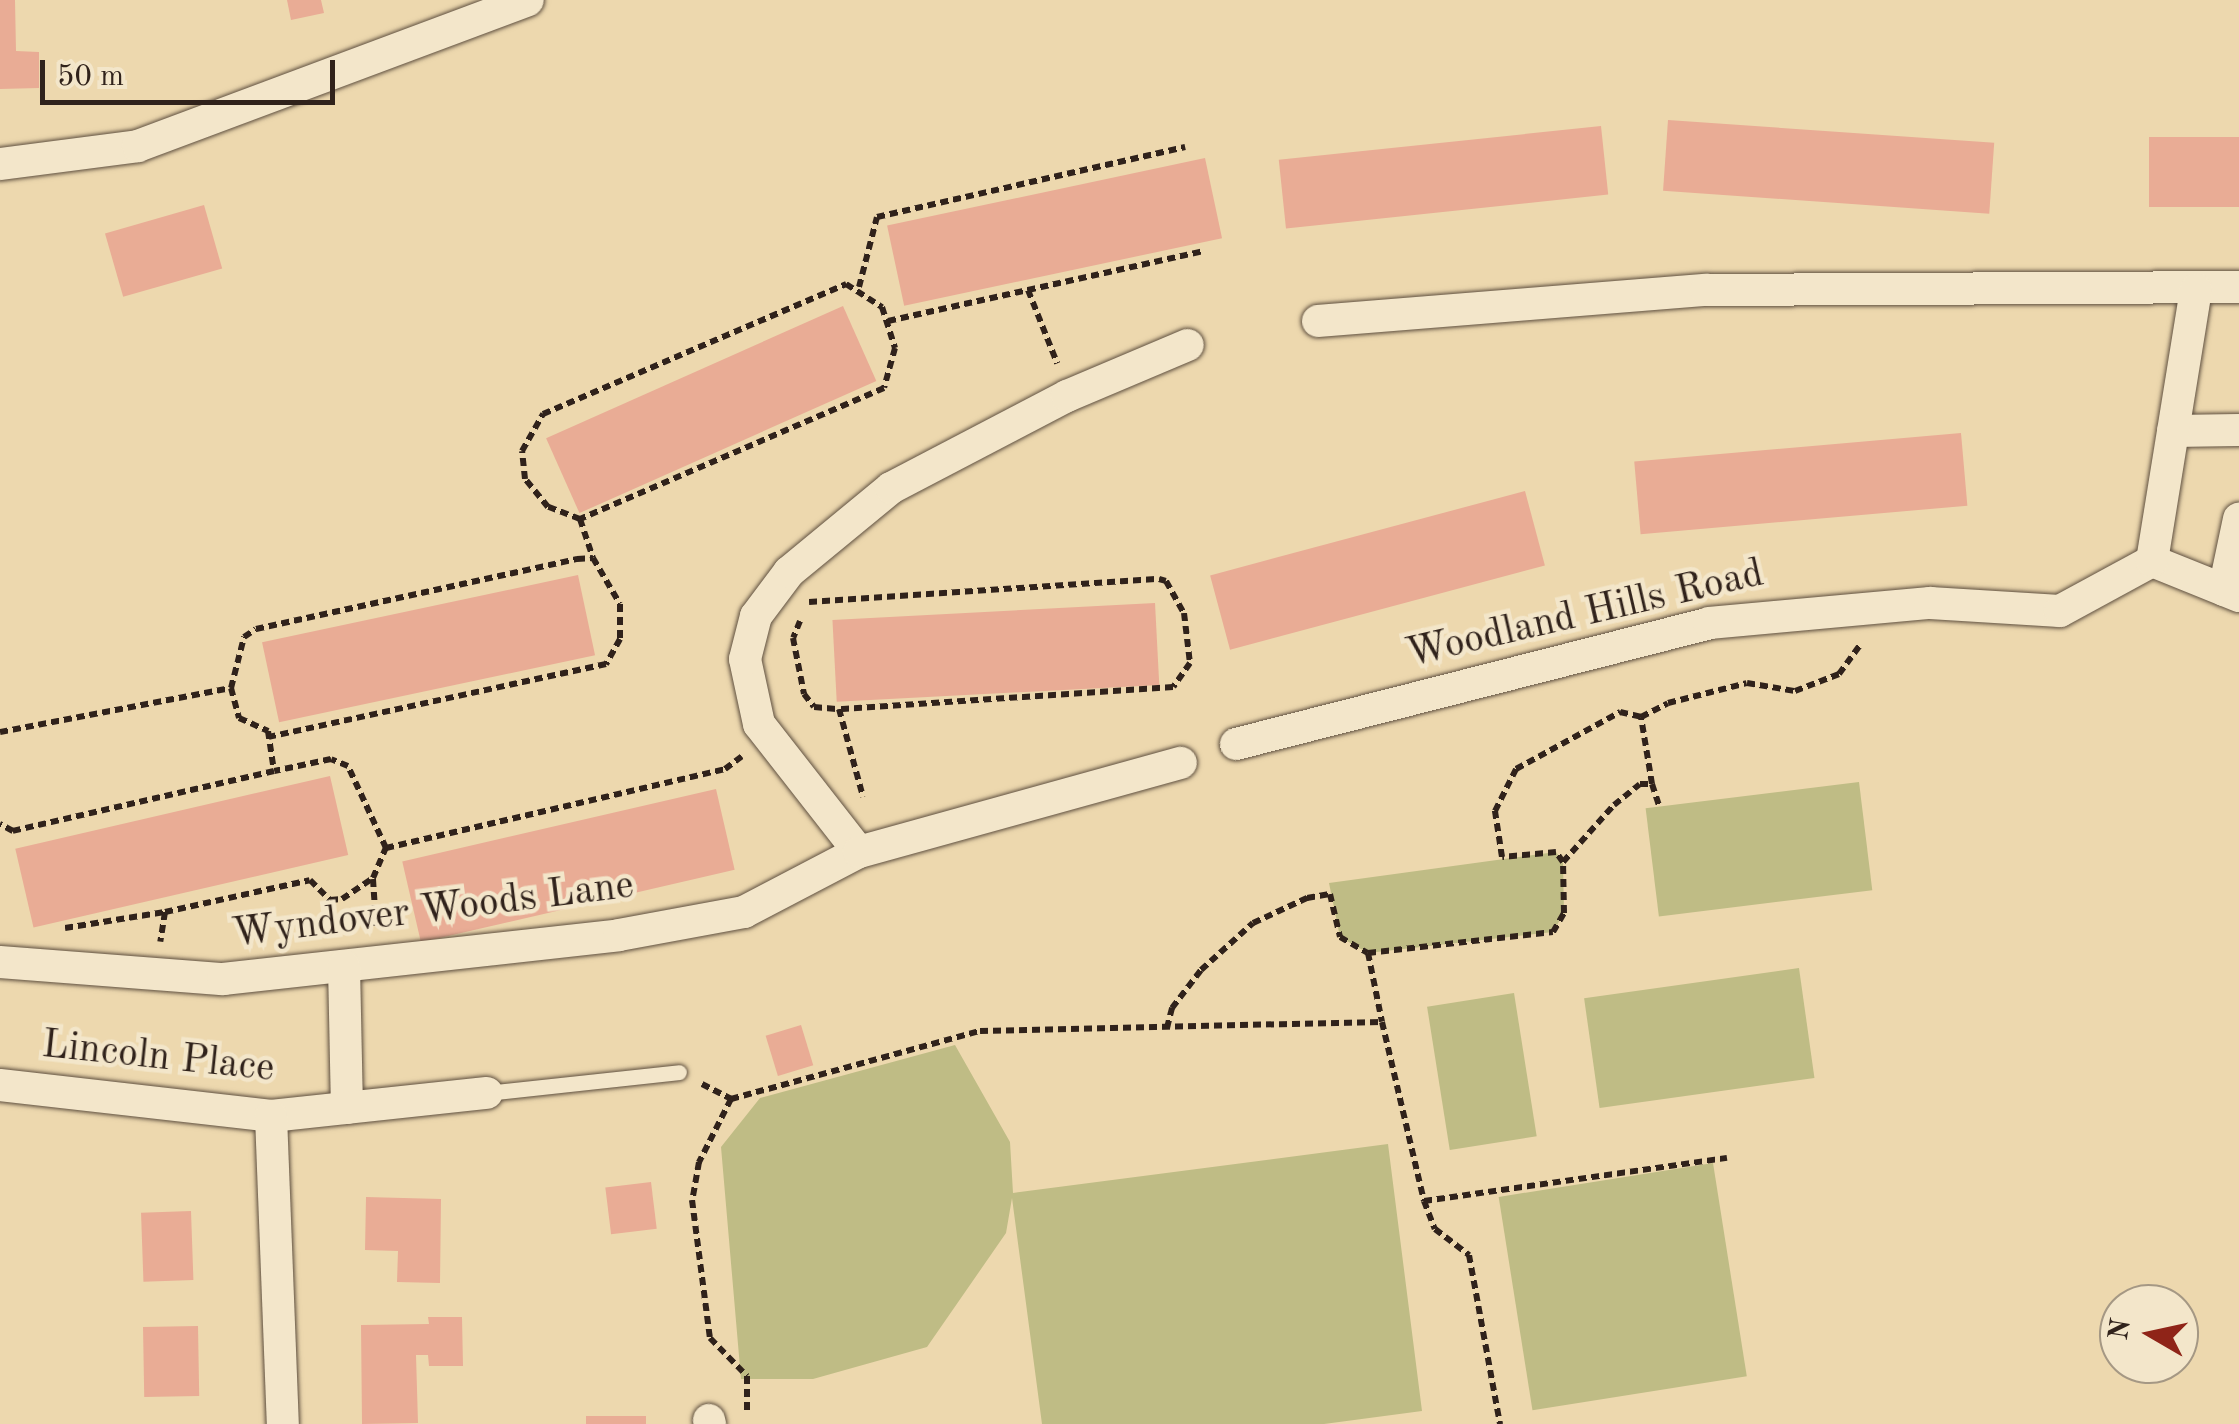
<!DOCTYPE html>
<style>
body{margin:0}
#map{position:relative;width:2239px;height:1424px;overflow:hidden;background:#edd8ae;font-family:"Old Standard TT",serif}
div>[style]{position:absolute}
.green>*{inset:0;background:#bfbc85;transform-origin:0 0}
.building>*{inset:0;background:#e9ac95;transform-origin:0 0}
.path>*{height:6px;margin-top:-3px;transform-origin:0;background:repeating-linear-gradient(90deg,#30221b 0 8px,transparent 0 13px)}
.roads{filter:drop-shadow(0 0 2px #5f5040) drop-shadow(0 0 2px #5f5040)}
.lane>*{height:15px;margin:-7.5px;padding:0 7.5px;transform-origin:7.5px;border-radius:7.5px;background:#f3e6ca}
.street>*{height:32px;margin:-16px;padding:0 16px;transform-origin:16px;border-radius:16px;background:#f3e6ca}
span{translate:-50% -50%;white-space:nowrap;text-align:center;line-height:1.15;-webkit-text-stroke:9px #f3e6ca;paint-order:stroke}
.street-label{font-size:40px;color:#30221b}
.north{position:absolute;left:2099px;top:1284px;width:100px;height:100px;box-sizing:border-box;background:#f3e6ca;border:2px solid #a59884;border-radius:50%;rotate:279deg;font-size:28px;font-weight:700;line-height:40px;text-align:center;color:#30221b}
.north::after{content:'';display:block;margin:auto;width:35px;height:45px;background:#8f2418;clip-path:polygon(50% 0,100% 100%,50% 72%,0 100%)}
.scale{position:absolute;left:40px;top:60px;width:295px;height:45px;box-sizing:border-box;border:5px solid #30221b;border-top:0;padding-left:12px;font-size:30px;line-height:35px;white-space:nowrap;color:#30221b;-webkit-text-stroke:8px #f3e6ca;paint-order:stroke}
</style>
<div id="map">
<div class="green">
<div style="left:1859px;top:782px;width:109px;height:215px;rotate:83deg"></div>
<div style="clip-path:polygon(1556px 852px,1563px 862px,1564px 913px,1553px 932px,1368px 953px,1340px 937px,1329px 883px)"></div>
<div style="left:1799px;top:968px;width:111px;height:217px;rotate:82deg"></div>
<div style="left:1514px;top:993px;width:145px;height:88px;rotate:81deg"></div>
<div style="clip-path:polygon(955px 1045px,1010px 1142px,1013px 1193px,1388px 1144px,1422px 1411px,1324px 1424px,1042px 1424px,1012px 1198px,1006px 1233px,927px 1347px,813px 1379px,741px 1379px,721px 1147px,760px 1098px)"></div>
<div style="left:1713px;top:1163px;width:216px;height:217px;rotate:81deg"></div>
</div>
<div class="building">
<div style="clip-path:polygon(0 0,15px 0,16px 51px,39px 52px,39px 88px,0 89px)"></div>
<div style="clip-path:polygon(287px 0,321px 0,324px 13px,291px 20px)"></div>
<div style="left:1668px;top:120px;width:327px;height:71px;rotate:4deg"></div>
<div style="left:1601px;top:126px;width:69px;height:324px;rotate:84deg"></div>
<div style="left:2239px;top:137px;width:70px;height:90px;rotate:90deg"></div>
<div style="left:1205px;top:158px;width:82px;height:325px;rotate:78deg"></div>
<div style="left:204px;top:205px;width:66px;height:103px;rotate:74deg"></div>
<div style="left:843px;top:306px;width:82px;height:325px;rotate:66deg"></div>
<div style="left:1961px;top:433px;width:73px;height:328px;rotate:85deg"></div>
<div style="left:1525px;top:491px;width:77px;height:326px;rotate:75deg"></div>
<div style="left:578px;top:575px;width:82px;height:323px;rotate:78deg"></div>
<div style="left:1155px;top:603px;width:82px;height:323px;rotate:87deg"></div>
<div style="left:330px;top:776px;width:81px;height:323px;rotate:77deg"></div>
<div style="left:716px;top:789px;width:83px;height:322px;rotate:77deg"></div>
<div style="left:801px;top:1025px;width:42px;height:37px;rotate:73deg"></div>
<div style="left:651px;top:1182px;width:47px;height:46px;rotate:83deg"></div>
<div style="clip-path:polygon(366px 1197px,441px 1199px,440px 1283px,397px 1282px,398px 1251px,365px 1250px)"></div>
<div style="left:191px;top:1211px;width:69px;height:50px;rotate:88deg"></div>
<div style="clip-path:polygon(428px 1317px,462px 1317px,463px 1366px,429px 1366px,428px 1355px,416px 1355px,418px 1423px,362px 1424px,361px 1325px,429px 1324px)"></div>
<div style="left:198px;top:1326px;width:70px;height:55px;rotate:89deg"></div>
<div style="left:646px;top:1416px;width:8px;height:60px;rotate:90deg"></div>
</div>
<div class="path">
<div style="left:859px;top:287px;width:72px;rotate:-75.6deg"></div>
<div style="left:877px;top:217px;width:316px;rotate:-12.8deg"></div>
<div style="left:1028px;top:290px;width:79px;rotate:68.3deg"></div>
<div style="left:888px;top:321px;width:324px;rotate:-12.5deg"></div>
<div style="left:580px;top:519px;width:34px;rotate:-159deg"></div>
<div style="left:548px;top:507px;width:36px;rotate:-129deg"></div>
<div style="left:525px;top:479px;width:28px;rotate:-96deg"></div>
<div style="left:522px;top:451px;width:43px;rotate:-60.4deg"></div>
<div style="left:543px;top:414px;width:330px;rotate:-23.2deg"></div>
<div style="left:846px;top:284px;width:43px;rotate:32.6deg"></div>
<div style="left:882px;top:307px;width:43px;rotate:72.4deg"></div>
<div style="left:895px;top:348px;width:41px;rotate:105.4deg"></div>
<div style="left:884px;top:388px;width:331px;rotate:156.7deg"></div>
<div style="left:580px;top:519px;width:41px;rotate:71.6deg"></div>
<div style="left:809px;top:602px;width:351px;rotate:-3.8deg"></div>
<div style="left:1159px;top:579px;width:7px;rotate:16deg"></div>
<div style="left:1166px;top:581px;width:37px;rotate:61deg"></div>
<div style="left:1184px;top:613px;width:50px;rotate:83.2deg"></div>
<div style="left:1190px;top:663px;width:29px;rotate:125deg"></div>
<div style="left:1173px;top:687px;width:335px;rotate:176.2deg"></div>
<div style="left:800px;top:621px;width:18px;rotate:112deg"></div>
<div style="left:793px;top:638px;width:57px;rotate:78.9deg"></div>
<div style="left:804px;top:694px;width:16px;rotate:52deg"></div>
<div style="left:814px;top:707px;width:25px;rotate:5deg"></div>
<div style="left:839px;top:709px;width:91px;rotate:74.7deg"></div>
<div style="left:231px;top:688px;width:53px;rotate:-75.7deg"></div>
<div style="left:244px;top:637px;width:14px;rotate:-34deg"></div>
<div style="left:256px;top:629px;width:329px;rotate:-12.3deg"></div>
<div style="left:577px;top:559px;width:16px;rotate:-4deg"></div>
<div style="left:593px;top:558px;width:53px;rotate:59.6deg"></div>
<div style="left:620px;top:604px;width:35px;rotate:90deg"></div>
<div style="left:620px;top:639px;width:29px;rotate:119deg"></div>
<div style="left:606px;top:664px;width:345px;rotate:167.8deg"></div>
<div style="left:0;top:732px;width:235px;rotate:-10.8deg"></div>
<div style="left:231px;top:688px;width:31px;rotate:75deg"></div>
<div style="left:239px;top:718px;width:32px;rotate:24deg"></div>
<div style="left:268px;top:731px;width:40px;rotate:81.5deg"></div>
<div style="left:274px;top:771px;width:268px;rotate:167.1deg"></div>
<div style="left:13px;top:831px;width:15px;rotate:-152deg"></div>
<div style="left:1652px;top:784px;width:25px;rotate:72deg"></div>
<div style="left:386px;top:848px;width:348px;rotate:-13.1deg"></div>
<div style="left:725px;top:769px;width:21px;rotate:-37deg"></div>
<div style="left:1563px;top:862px;width:12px;rotate:-125deg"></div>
<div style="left:1556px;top:852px;width:54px;rotate:174.7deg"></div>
<div style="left:1502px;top:857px;width:47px;rotate:-98.7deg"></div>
<div style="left:1495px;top:811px;width:47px;rotate:-63.4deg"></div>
<div style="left:1516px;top:769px;width:119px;rotate:-28.7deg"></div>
<div style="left:1620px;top:712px;width:22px;rotate:13deg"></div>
<div style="left:373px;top:879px;width:47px;rotate:86.3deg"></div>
<div style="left:165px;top:912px;width:148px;rotate:-12.4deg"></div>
<div style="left:310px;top:880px;width:28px;rotate:45deg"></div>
<div style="left:330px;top:900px;width:12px;rotate:-5deg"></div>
<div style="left:342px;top:899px;width:37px;rotate:-34deg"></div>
<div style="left:373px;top:878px;width:33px;rotate:-67deg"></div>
<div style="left:386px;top:848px;width:90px;rotate:-114.9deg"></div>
<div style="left:348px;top:766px;width:18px;rotate:-158deg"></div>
<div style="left:331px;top:759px;width:58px;rotate:168.1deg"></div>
<div style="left:65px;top:928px;width:101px;rotate:-9.1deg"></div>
<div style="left:165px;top:912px;width:30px;rotate:99deg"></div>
<div style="left:1368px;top:953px;width:186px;rotate:-6.5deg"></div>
<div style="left:1553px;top:932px;width:22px;rotate:-60deg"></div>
<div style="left:1564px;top:913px;width:51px;rotate:-91.1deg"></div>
<div style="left:1563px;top:862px;width:76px;rotate:-48.2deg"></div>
<div style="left:1614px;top:805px;width:33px;rotate:-39deg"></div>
<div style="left:1640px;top:784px;width:12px"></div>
<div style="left:1652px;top:784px;width:68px;rotate:-99.3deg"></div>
<div style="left:1641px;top:717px;width:30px;rotate:-27deg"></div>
<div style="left:1668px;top:703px;width:81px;rotate:-14.2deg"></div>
<div style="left:1747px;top:683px;width:49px;rotate:9.5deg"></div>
<div style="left:1795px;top:691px;width:47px;rotate:-21.1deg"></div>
<div style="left:1839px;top:674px;width:36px;rotate:-54deg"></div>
<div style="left:1167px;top:1028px;width:21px;rotate:-76deg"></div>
<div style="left:1172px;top:1008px;width:48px;rotate:-52.7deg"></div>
<div style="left:1201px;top:970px;width:70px;rotate:-42.1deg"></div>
<div style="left:1253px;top:923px;width:60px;rotate:-24.8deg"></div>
<div style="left:1307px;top:898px;width:23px;rotate:-10deg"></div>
<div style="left:1330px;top:894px;width:44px;rotate:76.9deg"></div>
<div style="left:1340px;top:937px;width:32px;rotate:30deg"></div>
<div style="left:1368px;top:953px;width:70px;rotate:78.5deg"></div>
<div style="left:702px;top:1084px;width:33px;rotate:27deg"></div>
<div style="left:731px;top:1099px;width:258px;rotate:-15.3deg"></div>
<div style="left:980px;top:1031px;width:402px;rotate:-1.3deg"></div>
<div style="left:1382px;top:1022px;width:184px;rotate:76.8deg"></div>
<div style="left:1424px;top:1201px;width:30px;rotate:69deg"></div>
<div style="left:1435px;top:1229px;width:43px;rotate:37.4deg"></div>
<div style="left:1469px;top:1255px;width:172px;rotate:79.6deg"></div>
<div style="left:731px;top:1099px;width:71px;rotate:116.9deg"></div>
<div style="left:699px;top:1162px;width:39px;rotate:100deg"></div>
<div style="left:692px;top:1200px;width:139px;rotate:82.6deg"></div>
<div style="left:710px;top:1338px;width:53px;rotate:45.8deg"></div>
<div style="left:747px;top:1376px;width:37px;rotate:90deg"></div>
<div style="left:1424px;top:1201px;width:306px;rotate:-8.1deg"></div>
</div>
<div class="roads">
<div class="lane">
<div style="left:487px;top:1093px;width:193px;rotate:-6.2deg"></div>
</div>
<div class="street">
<div style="left:0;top:164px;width:139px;rotate:-7.4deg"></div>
<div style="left:138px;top:146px;width:416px;rotate:-20.5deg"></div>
<div style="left:1318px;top:321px;width:389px;rotate:-4.6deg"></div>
<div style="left:1706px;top:290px;width:533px;rotate:-0.32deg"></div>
<div style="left:2173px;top:431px;width:66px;rotate:-0.9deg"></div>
<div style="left:2152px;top:561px;width:94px;rotate:21.9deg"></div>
<div style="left:2224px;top:590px;width:73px;rotate:-78.1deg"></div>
<div style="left:1236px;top:744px;width:488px;rotate:-14.3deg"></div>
<div style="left:1709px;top:623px;width:222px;rotate:-5.2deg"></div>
<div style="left:1930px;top:603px;width:130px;rotate:3.5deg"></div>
<div style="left:2060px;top:611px;width:105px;rotate:-28.5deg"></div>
<div style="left:2152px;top:561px;width:275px;rotate:-80.8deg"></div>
<div style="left:859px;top:852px;width:162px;rotate:-128deg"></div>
<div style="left:759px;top:724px;width:66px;rotate:-102.2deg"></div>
<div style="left:745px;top:659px;width:44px;rotate:-75.7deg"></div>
<div style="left:756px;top:616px;width:55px;rotate:-53.1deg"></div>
<div style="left:789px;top:572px;width:132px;rotate:-39.5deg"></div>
<div style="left:891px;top:488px;width:199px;rotate:-27.6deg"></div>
<div style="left:1067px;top:396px;width:131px;rotate:-22.9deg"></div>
<div style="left:0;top:962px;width:224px;rotate:4.4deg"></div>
<div style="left:223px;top:979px;width:398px;rotate:-6.3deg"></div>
<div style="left:619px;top:935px;width:127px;rotate:-10.4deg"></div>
<div style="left:744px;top:912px;width:130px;rotate:-27.6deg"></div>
<div style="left:859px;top:852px;width:334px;rotate:-15.5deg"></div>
<div style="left:344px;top:966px;width:142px;rotate:88.8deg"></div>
<div style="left:0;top:1085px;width:273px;rotate:6.5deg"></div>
<div style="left:271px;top:1116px;width:217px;rotate:-6.1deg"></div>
<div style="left:271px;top:1116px;width:308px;rotate:87.8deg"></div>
<div style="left:709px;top:1420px;width:4px;rotate:76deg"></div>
</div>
</div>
<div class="street-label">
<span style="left:1585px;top:615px;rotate:-13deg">Woodland Hills Road</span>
<span style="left:433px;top:911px;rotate:-7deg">Wyndover Woods Lane</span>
<span style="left:158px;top:1058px;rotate:6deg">Lincoln Place</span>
</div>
<div class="north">N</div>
<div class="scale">50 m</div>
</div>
